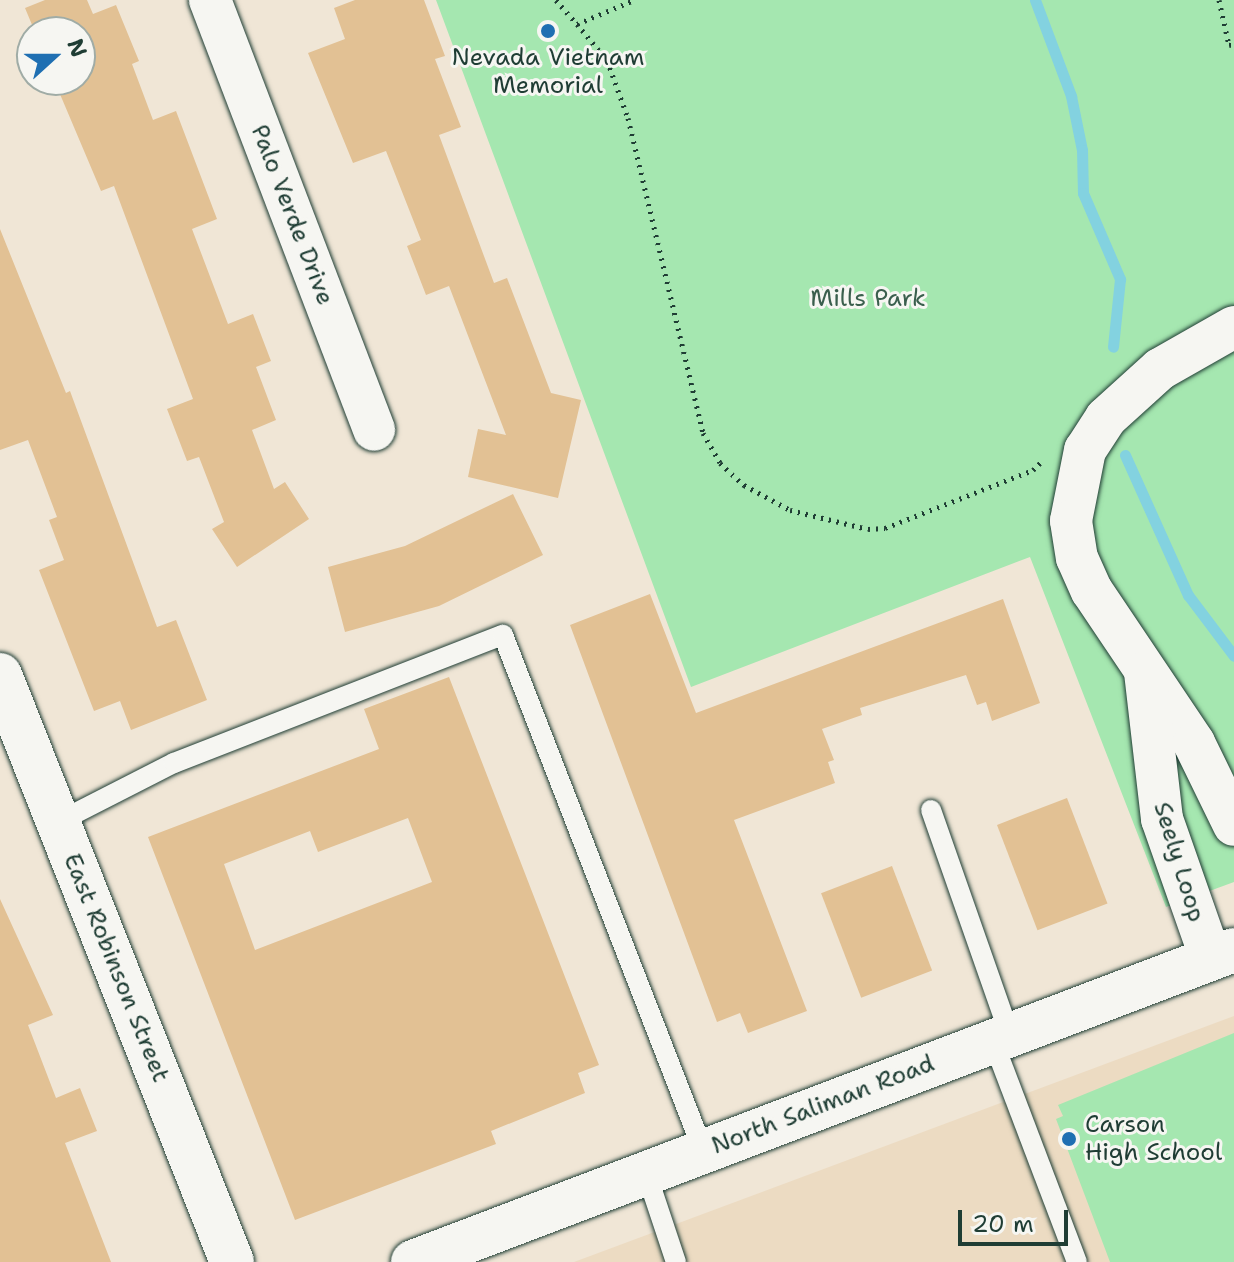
<!DOCTYPE html>
<style>
body{margin:0}
#map{position:relative;width:1234px;height:1262px;overflow:hidden;background:#f0e6d6;font-family:"Shantell Sans",sans-serif}
div>[style]{position:absolute}
.built>*{inset:0;background:#ecdbc2}
.green>*{inset:0;background:#a5e7b0}
.stream>*{height:11px;margin:-5.5px;padding:0 5.5px;transform-origin:5.5px;border-radius:5.5px;background:#83d2e0}
.building>*{inset:0;background:#e2c194;transform-origin:0 0}
.path>*{height:5px;margin-top:-2.5px;transform-origin:0;background:repeating-linear-gradient(90deg,#1f3d34 0 2px,transparent 0 8px)}
.roads{filter:drop-shadow(0 0 2px #1f3d34) drop-shadow(0 0 2px #1f3d34)}
.lane>*{height:20px;margin:-10px;padding:0 10px;transform-origin:10px;border-radius:10px;background:#f6f6f2}
.street>*{height:42px;margin:-21px;padding:0 21px;transform-origin:21px;border-radius:21px;background:#f6f6f2}
.secondary>*{height:44px;margin:-22px;padding:0 22px;transform-origin:22px;border-radius:22px;background:#f6f6f2}
.dots>*{width:22px;height:22px;translate:-50% -50%;box-sizing:border-box;border:4px solid #f6f6f2;border-radius:50%}
span{translate:-50% -50%;white-space:nowrap;text-align:center;line-height:1.15;-webkit-text-stroke:6px #f6f6f2;paint-order:stroke}
.poi-label{font-size:24px;color:#1f3d34}
.left{translate:0 -50%;text-align:left}
.street-label{font-size:24px;color:#1f3d34}
.park-label{font-size:24px;color:#3a5f4d}
.north{position:absolute;left:16px;top:16px;width:80px;height:80px;box-sizing:border-box;background:#f6f6f2;border:2px solid #a0aca6;border-radius:50%;rotate:69deg;font-size:22px;font-weight:700;line-height:32px;text-align:center;color:#1f3d34}
.north::after{content:'';display:block;margin:auto;width:28px;height:36px;background:#1f6fb2;clip-path:polygon(50% 0,100% 100%,50% 72%,0 100%)}
.scale{position:absolute;left:958px;top:1210px;width:110px;height:36px;box-sizing:border-box;border:4px solid #1f3d34;border-top:0;padding-left:10px;font-size:24px;line-height:28px;white-space:nowrap;color:#1f3d34;-webkit-text-stroke:6px #f6f6f2;paint-order:stroke}
</style>
<div id="map">
<div class="built">
<div style="clip-path:polygon(1234px 1016px,1234px 1262px,574px 1262px)"></div>
</div>
<div class="green">
<div style="clip-path:polygon(436px 0,1234px 0,1234px 882px,1166px 907px,1030px 557px,691px 687px)"></div>
<div style="clip-path:polygon(1234px 1033px,1234px 1262px,1110px 1262px,1056px 1119px,1063px 1116px,1058px 1105px)"></div>
</div>
<div class="stream">
<div style="left:1035px;top:0;width:103px;rotate:69.4deg"></div>
<div style="left:1071px;top:96px;width:55px;rotate:78.5deg"></div>
<div style="left:1082px;top:150px;width:43px;rotate:88.7deg"></div>
<div style="left:1083px;top:193px;width:94px;rotate:66.7deg"></div>
<div style="left:1120px;top:279px;width:68px;rotate:95.9deg"></div>
<div style="left:1125px;top:455px;width:154px;rotate:65.8deg"></div>
<div style="left:1188px;top:595px;width:76px;rotate:53deg"></div>
</div>
<div class="building">
<div style="clip-path:polygon(45px 0,87px 0,93px 14px,116px 5px,139px 61px,132px 64px,153px 120px,176px 111px,217px 219px,192px 229px,228px 324px,253px 314px,271px 361px,256px 367px,276px 420px,252px 430px,274px 489px,285px 482px,309px 519px,237px 567px,212px 529px,224px 522px,199px 457px,187px 461px,167px 409px,193px 399px,114px 186px,101px 191px,54px 80px,80px 80px,80px 32px,35px 32px,25px 8px)"></div>
<div style="clip-path:polygon(355px 0,424px 0,445px 56px,435px 59px,461px 127px,439px 135px,494px 283px,507px 278px,551px 393px,581px 400px,558px 498px,468px 477px,478px 429px,506px 435px,449px 286px,426px 295px,407px 246px,421px 240px,386px 151px,353px 163px,308px 53px,345px 39px,334px 8px)"></div>
<div style="clip-path:polygon(0 229px,66px 393px,70px 391px,157px 627px,176px 620px,207px 700px,131px 730px,120px 701px,94px 711px,39px 570px,64px 560px,49px 520px,57px 517px,28px 440px,0 450px)"></div>
<div style="clip-path:polygon(513px 494px,543px 555px,439px 606px,345px 632px,328px 567px,405px 546px)"></div>
<div style="clip-path:polygon(650px 594px,696px 713px,1003px 599px,1040px 703px,992px 721px,986px 702px,977px 705px,966px 675px,860px 708px,862px 715px,822px 729px,834px 760px,828px 762px,835px 783px,734px 820px,807px 1011px,748px 1033px,740px 1013px,717px 1022px,570px 625px)"></div>
<div style="clip-path:polygon(evenodd,449px 677px,599px 1065px,578px 1073px,585px 1093px,491px 1131px,496px 1144px,295px 1220px,148px 837px,379px 749px,364px 709px,449px 677px,408px 818px,432px 882px,255px 950px,224px 864px,310px 831px,318px 852px,408px 818px)"></div>
<div style="left:1067px;top:798px;width:113px;height:75px;rotate:69deg"></div>
<div style="left:892px;top:866px;width:112px;height:76px;rotate:69deg"></div>
<div style="clip-path:polygon(0 899px,53px 1015px,28px 1025px,56px 1098px,80px 1088px,97px 1131px,65px 1143px,111px 1262px,0 1262px)"></div>
</div>
<div class="path">
<div style="left:556px;top:0;width:32px;rotate:49deg"></div>
<div style="left:577px;top:24px;width:62px;rotate:-22.8deg"></div>
<div style="left:1219px;top:0;width:46px;rotate:77.5deg"></div>
<div style="left:1229px;top:45px;width:5px;rotate:-11deg"></div>
<div style="left:577px;top:24px;width:47px;rotate:50.2deg"></div>
<div style="left:607px;top:60px;width:62px;rotate:70.1deg"></div>
<div style="left:628px;top:118px;width:324px;rotate:76.6deg"></div>
<div style="left:703px;top:433px;width:34px;rotate:60deg"></div>
<div style="left:720px;top:463px;width:33px;rotate:43deg"></div>
<div style="left:744px;top:485px;width:52px;rotate:28.5deg"></div>
<div style="left:790px;top:510px;width:80px;rotate:13.7deg"></div>
<div style="left:868px;top:529px;width:17px;rotate:-3deg"></div>
<div style="left:885px;top:528px;width:159px;rotate:-21.4deg"></div>
<div style="left:1033px;top:470px;width:11px;rotate:-45deg"></div>
</div>
<div class="roads">
<div class="lane">
<div style="left:931px;top:810px;width:238px;rotate:70.7deg"></div>
<div style="left:58px;top:822px;width:130px;rotate:-27deg"></div>
<div style="left:174px;top:763px;width:353px;rotate:-21.3deg"></div>
<div style="left:503px;top:635px;width:552px;rotate:68.78deg"></div>
<div style="left:993px;top:1041px;width:236px;rotate:69.2deg"></div>
<div style="left:646px;top:1172px;width:95px;rotate:71.6deg"></div>
</div>
<div class="street">
<div style="left:210px;top:0;width:460px;rotate:69.1deg"></div>
<div style="left:1234px;top:327px;width:85px;rotate:150.4deg"></div>
<div style="left:1160px;top:369px;width:73px;rotate:137.8deg"></div>
<div style="left:1106px;top:418px;width:38px;rotate:123deg"></div>
<div style="left:1085px;top:450px;width:72px;rotate:101.2deg"></div>
<div style="left:1071px;top:521px;width:37px;rotate:81deg"></div>
<div style="left:1077px;top:558px;width:36px;rotate:66deg"></div>
<div style="left:1092px;top:591px;width:183px;rotate:56.1deg"></div>
<div style="left:1194px;top:743px;width:91px;rotate:64deg"></div>
<div style="left:1145px;top:672px;width:148px;rotate:83.4deg"></div>
<div style="left:1162px;top:819px;width:148px;rotate:70.7deg"></div>
</div>
<div class="secondary">
<div style="left:0;top:675px;width:631px;rotate:68.43deg"></div>
<div style="left:413px;top:1262px;width:878px;rotate:-20.81deg"></div>
</div>
</div>
<div class="dots">
<div style="left:548px;top:31px;background:#1f6fb2"></div>
<div style="left:1069px;top:1139px;background:#1f6fb2"></div>
</div>
<div class="poi-label">
<span style="left:548px;top:72px">Nevada Vietnam<br>Memorial</span>
<span class="left" style="left:1085px;top:1139px">Carson<br>High School</span>
</div>
<div class="street-label">
<span style="left:292px;top:215px;rotate:69deg">Palo Verde Drive</span>
<span style="left:1179px;top:862px;rotate:73deg">Seely Loop</span>
<span style="left:116px;top:968px;rotate:68deg">East Robinson Street</span>
<span style="left:823px;top:1105px;rotate:-21deg">North Saliman Road</span>
</div>
<div class="park-label">
<span style="left:868px;top:299px">Mills Park</span>
</div>
<div class="north">N</div>
<div class="scale">20 m</div>
</div>
